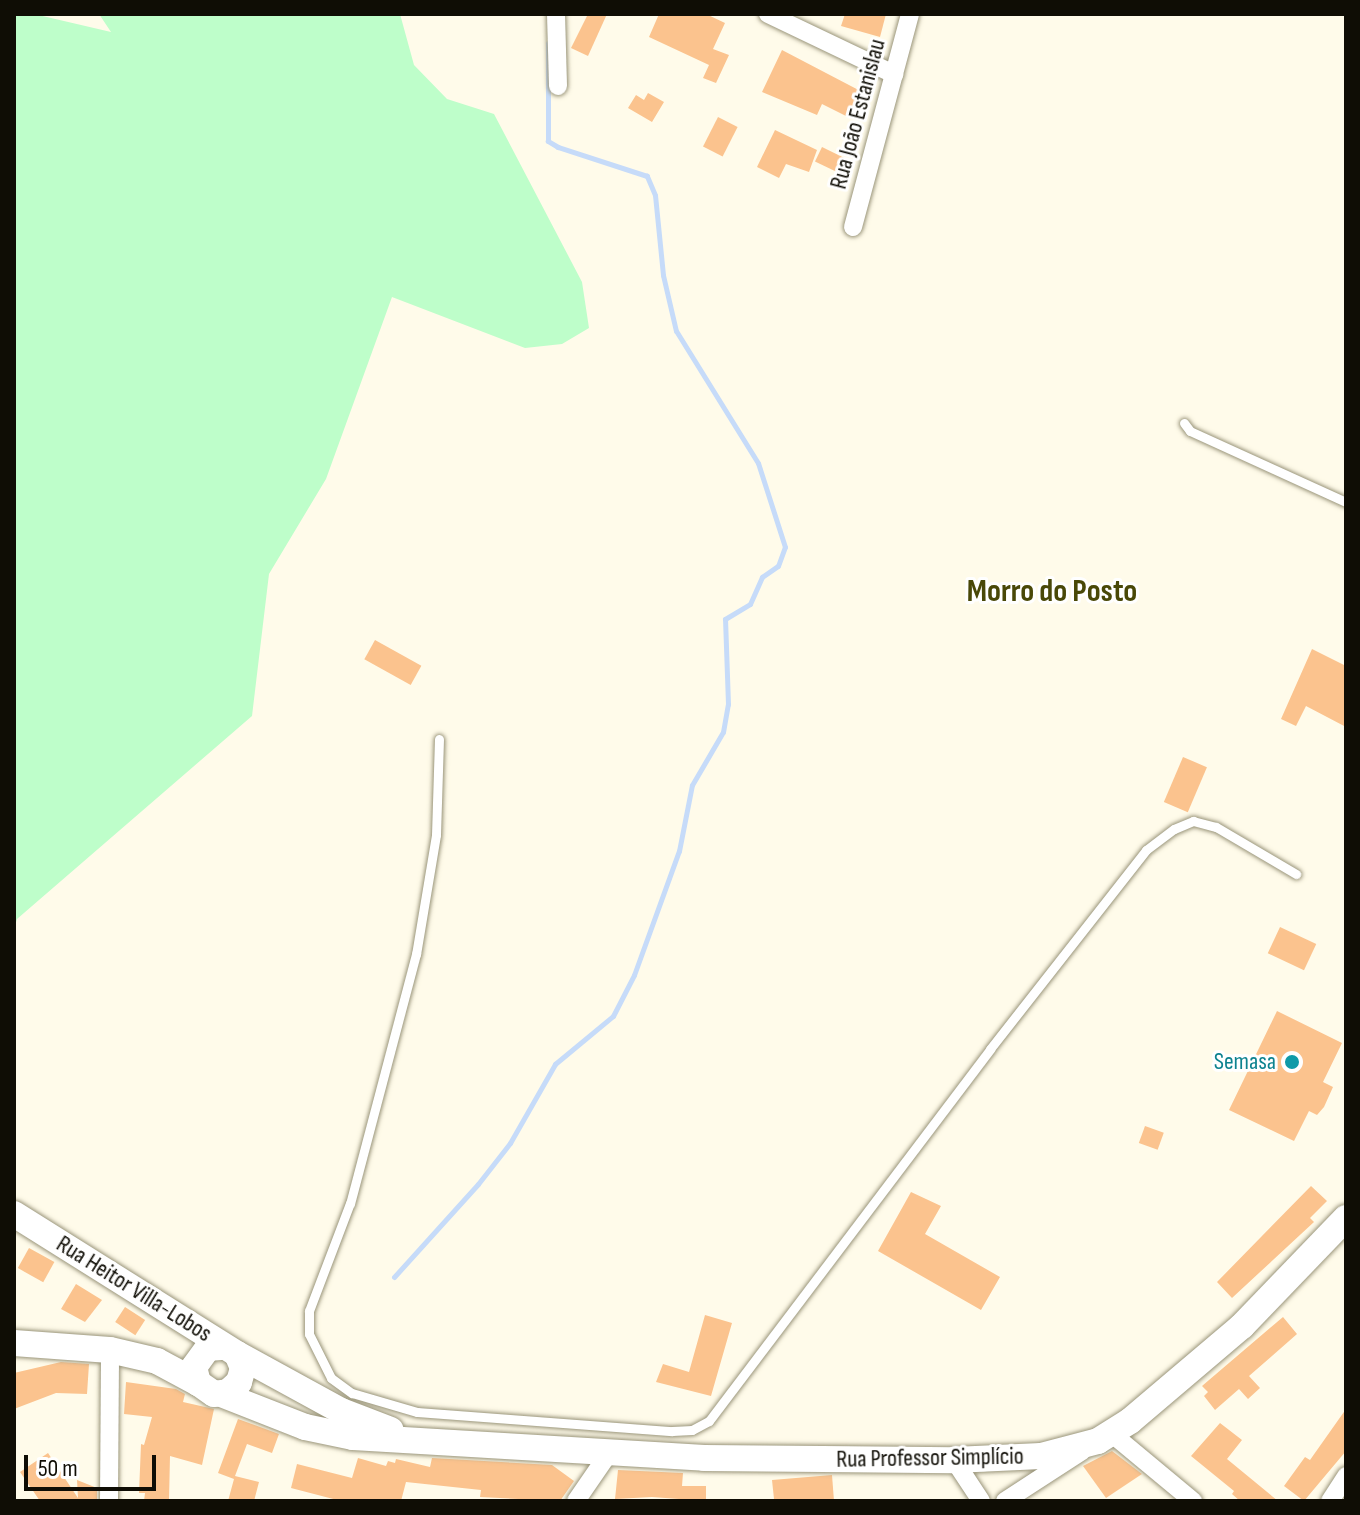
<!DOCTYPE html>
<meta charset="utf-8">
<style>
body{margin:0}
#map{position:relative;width:1360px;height:1515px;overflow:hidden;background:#fffbea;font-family:"Sofia Sans Condensed",sans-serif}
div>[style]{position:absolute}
.green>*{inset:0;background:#befeca}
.stream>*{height:5px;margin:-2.5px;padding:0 2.5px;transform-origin:2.5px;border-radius:2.5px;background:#c6dbf9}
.building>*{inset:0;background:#fbc38e;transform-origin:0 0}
.roads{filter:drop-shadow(0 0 2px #9a957a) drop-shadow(0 0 2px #9a957a)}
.lane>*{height:9px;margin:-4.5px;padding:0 4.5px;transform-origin:4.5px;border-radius:4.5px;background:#fff}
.street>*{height:18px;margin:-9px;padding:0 9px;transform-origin:9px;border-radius:9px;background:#fff}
.secondary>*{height:26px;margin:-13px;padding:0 13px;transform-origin:13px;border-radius:13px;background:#fff}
.dots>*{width:22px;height:22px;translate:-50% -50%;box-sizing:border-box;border:4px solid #fff;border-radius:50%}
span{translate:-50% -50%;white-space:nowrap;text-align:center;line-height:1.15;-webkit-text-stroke:6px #fff;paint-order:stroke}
.street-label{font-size:24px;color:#0f0d05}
.culture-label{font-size:24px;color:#0d838f}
.right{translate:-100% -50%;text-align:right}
.district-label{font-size:32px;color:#494807;font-weight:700}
.frame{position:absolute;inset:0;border:16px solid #0f0d05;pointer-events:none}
.scale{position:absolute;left:24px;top:1455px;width:132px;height:36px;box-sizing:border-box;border:4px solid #0f0d05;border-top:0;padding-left:10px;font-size:24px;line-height:28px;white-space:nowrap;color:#0f0d05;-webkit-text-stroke:6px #fff;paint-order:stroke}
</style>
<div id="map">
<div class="green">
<div style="clip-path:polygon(14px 14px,34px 14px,111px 32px,99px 14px,400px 14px,414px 65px,447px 99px,494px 114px,582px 282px,589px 328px,562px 344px,525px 348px,392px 297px,326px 479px,269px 574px,252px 716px,17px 919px,14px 929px)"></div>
</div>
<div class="stream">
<div style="left:394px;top:1277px;width:125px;rotate:-47.9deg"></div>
<div style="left:478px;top:1184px;width:52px;rotate:-52deg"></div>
<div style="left:510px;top:1143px;width:91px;rotate:-60.3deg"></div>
<div style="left:555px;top:1064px;width:75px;rotate:-39.6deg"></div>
<div style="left:613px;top:1016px;width:46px;rotate:-62.9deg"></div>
<div style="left:634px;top:975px;width:132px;rotate:-70.1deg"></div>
<div style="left:679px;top:851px;width:67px;rotate:-78.9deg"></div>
<div style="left:692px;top:785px;width:61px;rotate:-59.7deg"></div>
<div style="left:723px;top:732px;width:28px;rotate:-80deg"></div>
<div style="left:728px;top:704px;width:85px;rotate:-92deg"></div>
<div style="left:725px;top:619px;width:29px;rotate:-31deg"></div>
<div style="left:750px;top:604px;width:30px;rotate:-66deg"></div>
<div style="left:762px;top:577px;width:19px;rotate:-35deg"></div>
<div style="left:778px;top:566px;width:20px;rotate:-70deg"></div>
<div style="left:785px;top:547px;width:88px;rotate:-107.8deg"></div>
<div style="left:758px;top:463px;width:155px;rotate:-121.8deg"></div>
<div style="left:676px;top:331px;width:57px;rotate:-103.1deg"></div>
<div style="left:663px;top:275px;width:80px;rotate:-95.7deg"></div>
<div style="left:655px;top:195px;width:21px;rotate:-113deg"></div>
<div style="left:647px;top:176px;width:94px;rotate:-162deg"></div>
<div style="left:558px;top:147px;width:12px;rotate:-149deg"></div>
<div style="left:548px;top:141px;width:98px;rotate:-90deg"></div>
</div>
<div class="building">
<div style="clip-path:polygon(588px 14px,607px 14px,588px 56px,571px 48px)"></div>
<div style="clip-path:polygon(659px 14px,706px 14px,725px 23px,713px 49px,729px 55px,716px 83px,703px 78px,709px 65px,649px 37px)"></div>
<div style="clip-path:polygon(845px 14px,886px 14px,880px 37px,841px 26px)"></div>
<div style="clip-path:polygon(782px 50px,870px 96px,864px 116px,849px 110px,846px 116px,822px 104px,817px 115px,762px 92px)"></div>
<div style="clip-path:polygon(648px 93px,664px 102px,652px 122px,628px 108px,636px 95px,644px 100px)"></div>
<div style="left:718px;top:117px;width:22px;height:33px;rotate:27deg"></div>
<div style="clip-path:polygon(775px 130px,817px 150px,809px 172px,786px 164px,779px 178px,757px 167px)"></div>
<div style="left:822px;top:147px;width:25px;height:16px;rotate:26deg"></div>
<div style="left:375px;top:640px;width:53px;height:22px;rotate:29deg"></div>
<div style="clip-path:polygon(1312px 649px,1346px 666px,1346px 727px,1306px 706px,1296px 726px,1281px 719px)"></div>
<div style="left:1183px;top:757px;width:26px;height:49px;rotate:23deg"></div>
<div style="left:1280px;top:927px;width:40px;height:29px;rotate:25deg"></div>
<div style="clip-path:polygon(1277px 1011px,1342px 1043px,1323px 1082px,1333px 1087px,1324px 1107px,1317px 1115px,1309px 1111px,1294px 1141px,1229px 1110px)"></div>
<div style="left:1145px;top:1126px;width:20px;height:18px;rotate:20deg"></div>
<div style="clip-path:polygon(1311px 1186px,1327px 1201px,1310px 1218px,1314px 1222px,1232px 1298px,1217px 1282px)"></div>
<div style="clip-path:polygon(911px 1192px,941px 1206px,925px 1234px,1000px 1277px,981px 1310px,878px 1251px)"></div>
<div style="left:29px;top:1248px;width:29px;height:23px;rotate:29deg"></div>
<div style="clip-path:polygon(76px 1284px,102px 1300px,85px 1322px,61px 1309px)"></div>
<div style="left:125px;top:1307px;width:24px;height:18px;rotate:33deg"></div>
<div style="clip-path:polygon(705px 1315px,732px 1323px,711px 1396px,656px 1382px,663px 1364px,689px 1372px)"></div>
<div style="clip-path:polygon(1283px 1317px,1297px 1334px,1249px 1376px,1260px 1388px,1248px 1399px,1239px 1389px,1215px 1410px,1204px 1396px,1208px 1392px,1202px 1386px)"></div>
<div style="clip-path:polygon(61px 1362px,89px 1364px,87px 1394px,56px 1393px,14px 1409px,14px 1373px)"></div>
<div style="clip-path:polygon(126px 1382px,176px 1389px,185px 1394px,183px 1402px,214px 1409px,202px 1465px,170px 1456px,169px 1501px,144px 1501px,145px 1493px,139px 1493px,141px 1444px,144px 1445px,152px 1417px,124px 1414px)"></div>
<div style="clip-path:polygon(1346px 1409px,1346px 1451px,1304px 1501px,1284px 1486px,1305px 1457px,1310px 1460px)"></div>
<div style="clip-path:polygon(238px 1419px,279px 1434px,272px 1453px,247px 1444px,235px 1476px,259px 1482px,254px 1501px,228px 1501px,234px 1479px,218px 1473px)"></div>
<div style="clip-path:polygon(1220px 1423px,1242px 1440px,1227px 1459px,1278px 1501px,1240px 1501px,1232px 1494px,1234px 1491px,1191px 1456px)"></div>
<div style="clip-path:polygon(1112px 1451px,1142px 1474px,1106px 1498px,1083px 1466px)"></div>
<div style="clip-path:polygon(48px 1453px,78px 1498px,77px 1480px,97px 1488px,97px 1501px,40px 1501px,20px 1472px)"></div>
<div style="clip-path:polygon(358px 1458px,386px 1466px,388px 1461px,395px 1463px,396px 1459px,430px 1467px,432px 1458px,552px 1465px,574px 1481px,560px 1501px,480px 1497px,481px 1490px,406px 1482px,401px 1501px,341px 1501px,291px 1488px,297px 1464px,352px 1478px)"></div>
<div style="clip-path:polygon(618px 1470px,683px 1473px,682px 1486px,706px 1486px,706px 1501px,652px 1497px,615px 1499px)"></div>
<div style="clip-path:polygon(832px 1475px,834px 1501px,774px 1499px,772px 1480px)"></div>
</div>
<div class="roads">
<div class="lane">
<div style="left:1184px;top:423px;width:10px;rotate:53deg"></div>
<div style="left:1190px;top:431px;width:171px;rotate:24.5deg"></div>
<div style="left:439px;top:739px;width:96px;rotate:91.8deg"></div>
<div style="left:436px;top:835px;width:121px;rotate:99.5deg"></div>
<div style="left:416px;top:954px;width:258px;rotate:104.8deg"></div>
<div style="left:350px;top:1203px;width:116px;rotate:110.8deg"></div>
<div style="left:309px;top:1311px;width:23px;rotate:90deg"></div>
<div style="left:309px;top:1334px;width:49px;rotate:63.4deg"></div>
<div style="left:331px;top:1378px;width:26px;rotate:36deg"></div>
<div style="left:352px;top:1393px;width:68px;rotate:16.3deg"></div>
<div style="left:417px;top:1412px;width:256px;rotate:4.3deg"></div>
<div style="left:672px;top:1431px;width:20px;rotate:-3deg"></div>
<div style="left:692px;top:1430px;width:19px;rotate:-28deg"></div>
<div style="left:709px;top:1421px;width:466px;rotate:-52.9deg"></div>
<div style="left:990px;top:1049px;width:253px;rotate:-51.9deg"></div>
<div style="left:1146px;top:850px;width:35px;rotate:-37deg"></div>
<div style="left:1174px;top:829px;width:21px;rotate:-23deg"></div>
<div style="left:1193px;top:821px;width:24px;rotate:15deg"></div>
<div style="left:1216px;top:827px;width:93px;rotate:30.4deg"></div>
</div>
<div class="street">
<div style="left:556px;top:14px;width:72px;rotate:88.4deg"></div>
<div style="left:768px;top:14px;width:140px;rotate:25.5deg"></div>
<div style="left:853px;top:227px;width:220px;rotate:-75deg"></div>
<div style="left:1111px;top:1433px;width:107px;rotate:39.7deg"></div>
<div style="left:954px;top:1460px;width:49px;rotate:56.6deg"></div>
<div style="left:109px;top:1501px;width:151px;rotate:-89.6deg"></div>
<div style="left:576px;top:1501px;width:58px;rotate:-55.5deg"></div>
<div style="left:1005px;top:1501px;width:92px;rotate:-33deg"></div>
<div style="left:1330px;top:1501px;width:30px;rotate:-57deg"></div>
</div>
<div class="secondary">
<div style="left:14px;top:1214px;width:263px;rotate:32.1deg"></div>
<div style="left:237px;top:1354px;width:15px;rotate:67deg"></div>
<div style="left:243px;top:1368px;width:15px;rotate:106deg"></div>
<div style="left:239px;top:1382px;width:15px;rotate:138deg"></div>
<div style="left:228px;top:1392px;width:14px;rotate:172deg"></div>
<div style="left:214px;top:1394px;width:19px;rotate:-145deg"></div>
<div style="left:198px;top:1383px;width:16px;rotate:-104deg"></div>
<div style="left:194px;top:1367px;width:24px;rotate:-54deg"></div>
<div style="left:208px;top:1348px;width:16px;rotate:-4deg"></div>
<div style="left:14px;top:1343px;width:96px;rotate:4.2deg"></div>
<div style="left:110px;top:1350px;width:48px;rotate:13.2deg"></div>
<div style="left:157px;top:1361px;width:47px;rotate:28.2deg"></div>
<div style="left:237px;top:1354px;width:119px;rotate:28.7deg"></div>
<div style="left:341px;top:1411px;width:53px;rotate:20.8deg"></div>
<div style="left:221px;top:1394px;width:90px;rotate:21.4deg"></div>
<div style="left:305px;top:1427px;width:49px;rotate:11.8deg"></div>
<div style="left:353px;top:1437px;width:352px;rotate:3.4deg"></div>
<div style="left:704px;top:1458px;width:250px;rotate:0.5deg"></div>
<div style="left:954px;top:1460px;width:87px;rotate:-2.6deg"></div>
<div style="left:1041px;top:1456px;width:59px;rotate:-14.7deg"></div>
<div style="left:1098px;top:1441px;width:38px;rotate:-32deg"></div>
<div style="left:1130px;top:1421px;width:147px;rotate:-40.3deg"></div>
<div style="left:1242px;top:1326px;width:150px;rotate:-46.1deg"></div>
</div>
</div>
<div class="dots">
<div style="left:1292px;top:1062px;background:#0f9aa8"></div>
</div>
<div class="street-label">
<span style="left:858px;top:114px;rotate:-75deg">Rua João Estanislau</span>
<span style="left:134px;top:1289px;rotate:32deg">Rua Heitor Villa-Lobos</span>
<span style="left:930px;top:1458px;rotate:-1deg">Rua Professor Simplício</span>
</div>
<div class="culture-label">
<span class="right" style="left:1276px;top:1062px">Semasa</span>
</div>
<div class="district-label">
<span style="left:1052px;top:592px">Morro do Posto</span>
</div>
<div class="frame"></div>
<div class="scale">50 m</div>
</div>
